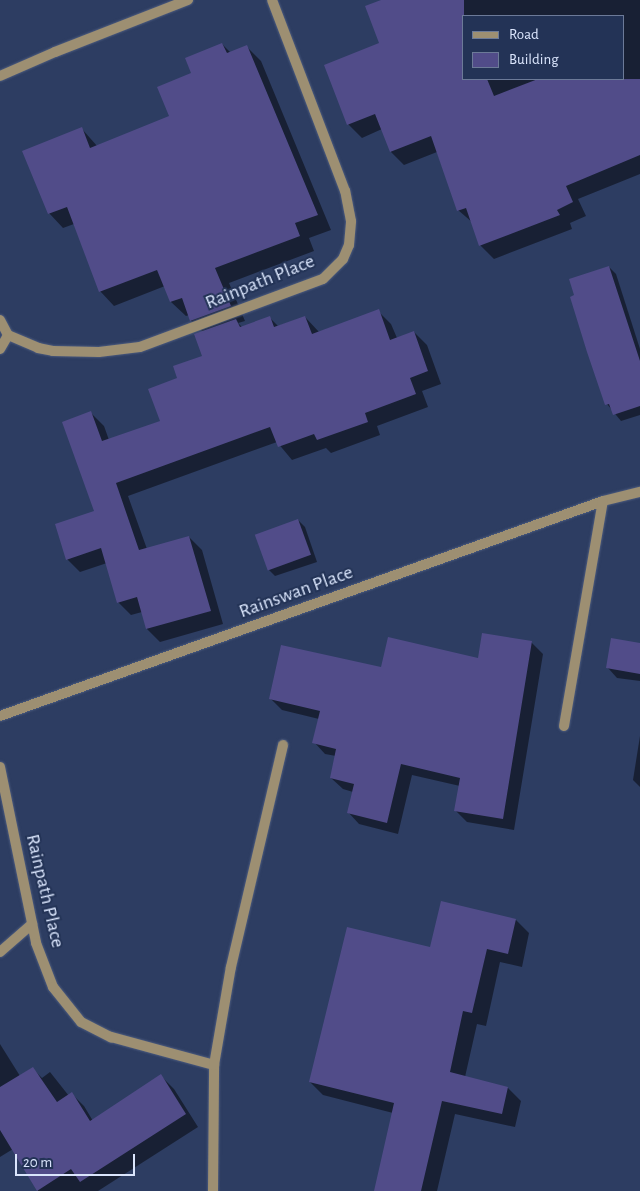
<!DOCTYPE html>
<style>
body{margin:0}
#map{position:relative;width:640px;height:1191px;overflow:hidden;background:#2d3d62;font-family:"Alegreya Sans",sans-serif}
div>[style]{position:absolute}
.shadow>*{inset:0;background:#0007}
.building>*{inset:0;background:#514c89;transform-origin:0 0}
.roads{filter:drop-shadow(0 0 1px #4c5b7e) drop-shadow(0 0 1px #4c5b7e)}
.service>*{height:10px;margin:-5px;padding:0 5px;transform-origin:5px;border-radius:5px;background:#9d8f72}
.minor>*{height:10px;margin:-5px;padding:0 5px;transform-origin:5px;border-radius:5px;background:#9d8f72}
span{translate:-50% -50%;white-space:nowrap;text-align:center;line-height:1.15;-webkit-text-stroke:4px #233356;paint-order:stroke}
.street-label{font-size:20px;color:#dae5fc}
.legend{position:absolute;left:462px;top:15px;width:162px;height:65px;box-sizing:border-box;background:#233356;border:1px solid #6c7a98;margin:0;padding:6px 9px;list-style:none;font-size:15px;color:#dae5fc}
.legend li{display:flex;align-items:center;gap:10px;height:25px}
.legend b{width:25px;border:1px solid #6c7a98}
.scale{position:absolute;left:15px;top:1154px;width:120px;height:22px;box-sizing:border-box;border:2px solid #dae5fc;border-top:0;padding-left:6px;font-size:15px;line-height:18px;white-space:nowrap;color:#dae5fc;-webkit-text-stroke:4px #233356;paint-order:stroke}
</style>
<div id="map">
<div class="shadow">
<div style="clip-path:polygon(evenodd,385px 0,640px 0,640px 174px,578px 199px,586px 216px,570px 223px,572px 229px,494px 259px,480px 245px,473px 223px,458px 210px,437px 152px,404px 165px,391px 152px,382px 129px,362px 138px,348px 124px,380px 44px,385px 0,464px 16px,624px 16px,624px 79px,464px 79px,464px 16px)"></div>
<div style="clip-path:polygon(222px 44px,231px 53px,247px 47px,261px 61px,331px 230px,309px 238px,314px 251px,229px 283px,245px 321px,238px 323px,243px 328px,270px 318px,278px 326px,305px 317px,319px 332px,378px 311px,391px 324px,397px 338px,414px 332px,427px 345px,441px 384px,422px 391px,428px 407px,377px 426px,380px 435px,331px 453px,326px 448px,292px 460px,277px 442px,128px 496px,147px 549px,189px 537px,202px 550px,223px 624px,160px 642px,147px 629px,142px 612px,131px 615px,118px 602px,107px 563px,80px 572px,67px 559px,96px 512px,91px 413px,104px 426px,109px 440px,162px 421px,178px 379px,203px 357px,203px 332px,191px 321px,189px 315px,186px 316px,171px 302px,165px 286px,114px 306px,100px 291px,74px 224px,63px 228px,49px 213px,82px 129px,98px 147px,171px 117px,192px 74px)"></div>
<div style="clip-path:polygon(609px 267px,616px 274px,640px 349px,640px 415px,621px 421px,607px 404px)"></div>
<div style="clip-path:polygon(298px 520px,305px 527px,317px 562px,275px 576px,268px 569px)"></div>
<div style="clip-path:polygon(531px 642px,543px 654px,514px 830px,467px 822px,456px 811px,460px 786px,412px 775px,398px 834px,359px 824px,348px 812px,353px 792px,343px 789px,331px 778px,336px 756px,325px 754px,314px 742px,319px 719px,282px 710px,270px 698px,382px 668px,480px 659px)"></div>
<div style="clip-path:polygon(640px 644px,640px 681px,617px 678px,608px 668px)"></div>
<div style="clip-path:polygon(640px 736px,640px 787px,633px 780px)"></div>
<div style="clip-path:polygon(516px 920px,529px 933px,522px 967px,500px 962px,486px 1026px,477px 1024px,465px 1077px,508px 1088px,521px 1101px,515px 1127px,455px 1114px,437px 1191px,375px 1191px,393px 1113px,323px 1095px,310px 1082px,431px 949px)"></div>
<div style="clip-path:polygon(0 1044px,20px 1076px,32px 1068px,42px 1078px,50px 1072px,69px 1096px,72px 1094px,84px 1106px,93px 1121px,161px 1076px,174px 1089px,198px 1127px,98px 1191px,38px 1191px,13px 1149px,0 1157px)"></div>
</div>
<div class="building">
<div style="clip-path:polygon(381px 0,464px 0,464px 79px,487px 79px,494px 96px,538px 79px,640px 79px,640px 155px,566px 186px,573px 202px,557px 210px,560px 215px,479px 246px,466px 208px,457px 211px,431px 136px,390px 152px,375px 114px,347px 125px,324px 65px,379px 43px,365px 6px)"></div>
<div style="clip-path:polygon(222px 43px,227px 53px,247px 45px,318px 215px,295px 223px,300px 236px,215px 268px,231px 306px,190px 321px,182px 298px,170px 302px,157px 270px,99px 292px,67px 207px,48px 214px,22px 151px,82px 127px,90px 148px,169px 116px,157px 87px,191px 73px,185px 58px)"></div>
<div style="clip-path:polygon(609px 266px,640px 361px,640px 406px,613px 415px,609px 404px,605px 405px,587px 352px,570px 297px,574px 295px,569px 279px)"></div>
<div style="clip-path:polygon(379px 309px,390px 340px,414px 331px,428px 371px,410px 378px,416px 394px,365px 413px,368px 422px,317px 440px,314px 434px,278px 447px,270px 427px,116px 483px,139px 550px,189px 536px,211px 611px,146px 629px,137px 597px,117px 603px,101px 548px,66px 560px,55px 524px,94px 511px,62px 422px,91px 411px,102px 441px,160px 421px,148px 389px,177px 378px,173px 366px,202px 356px,194px 334px,236px 319px,240px 327px,270px 316px,274px 327px,305px 316px,312px 334px)"></div>
<div style="left:298px;top:519px;width:38px;height:46px;rotate:70deg"></div>
<div style="clip-path:polygon(482px 633px,532px 641px,503px 819px,454px 811px,460px 778px,401px 764px,387px 823px,347px 813px,354px 784px,330px 778px,336px 749px,312px 743px,320px 711px,269px 699px,281px 645px,381px 667px,388px 637px,478px 658px)"></div>
<div style="clip-path:polygon(611px 638px,640px 643px,640px 674px,606px 668px)"></div>
<div style="clip-path:polygon(441px 901px,516px 919px,508px 954px,487px 949px,472px 1013px,463px 1011px,450px 1072px,508px 1087px,502px 1114px,442px 1101px,421px 1191px,374px 1191px,394px 1103px,309px 1082px,347px 927px,430px 947px)"></div>
<div style="clip-path:polygon(33px 1067px,57px 1102px,72px 1092px,90px 1121px,161px 1074px,186px 1114px,80px 1182px,71px 1169px,37px 1191px,0 1130px,0 1087px)"></div>
</div>
<div class="roads">
<div class="service">
<div style="left:0;top:952px;width:43px;rotate:-41.2deg"></div>
</div>
<div class="minor">
<div style="left:0;top:76px;width:60px;rotate:-23.6deg"></div>
<div style="left:55px;top:52px;width:143px;rotate:-21.4deg"></div>
<div style="left:0;top:320px;width:17px;rotate:62deg"></div>
<div style="left:8px;top:335px;width:33px;rotate:23deg"></div>
<div style="left:38px;top:348px;width:15px;rotate:11deg"></div>
<div style="left:53px;top:351px;width:46px;rotate:1.2deg"></div>
<div style="left:99px;top:352px;width:41px;rotate:-7deg"></div>
<div style="left:140px;top:347px;width:195px;rotate:-20.4deg"></div>
<div style="left:323px;top:279px;width:28px;rotate:-45deg"></div>
<div style="left:343px;top:259px;width:15px;rotate:-67deg"></div>
<div style="left:349px;top:245px;width:24px;rotate:-85deg"></div>
<div style="left:351px;top:221px;width:31px;rotate:-101deg"></div>
<div style="left:345px;top:191px;width:204px;rotate:-110.9deg"></div>
<div style="left:0;top:349px;width:16px;rotate:-60deg"></div>
<div style="left:0;top:716px;width:640px;rotate:-19.62deg"></div>
<div style="left:603px;top:501px;width:38px;rotate:-14deg"></div>
<div style="left:564px;top:726px;width:228px;rotate:-80.2deg"></div>
<div style="left:0;top:767px;width:180px;rotate:78.4deg"></div>
<div style="left:36px;top:943px;width:47px;rotate:68.9deg"></div>
<div style="left:53px;top:987px;width:45px;rotate:51.3deg"></div>
<div style="left:81px;top:1022px;width:34px;rotate:27deg"></div>
<div style="left:111px;top:1037px;width:107px;rotate:15.2deg"></div>
<div style="left:213px;top:1191px;width:126px;rotate:-89.5deg"></div>
<div style="left:214px;top:1065px;width:99px;rotate:-80.2deg"></div>
<div style="left:231px;top:967px;width:228px;rotate:-76.8deg"></div>
</div>
</div>
<div class="street-label">
<span style="left:260px;top:282px;rotate:-22deg">Rainpath Place</span>
<span style="left:296px;top:592px;rotate:-20deg">Rainswan Place</span>
<span style="left:45px;top:891px;rotate:77deg">Rainpath Place</span>
</div>
<ul class="legend">
<li><b style="height:6px;background:#9d8f72"></b>Road</li>
<li><b style="height:14px;background:#514c89"></b>Building</li>
</ul>
<div class="scale">20 m</div>
</div>
